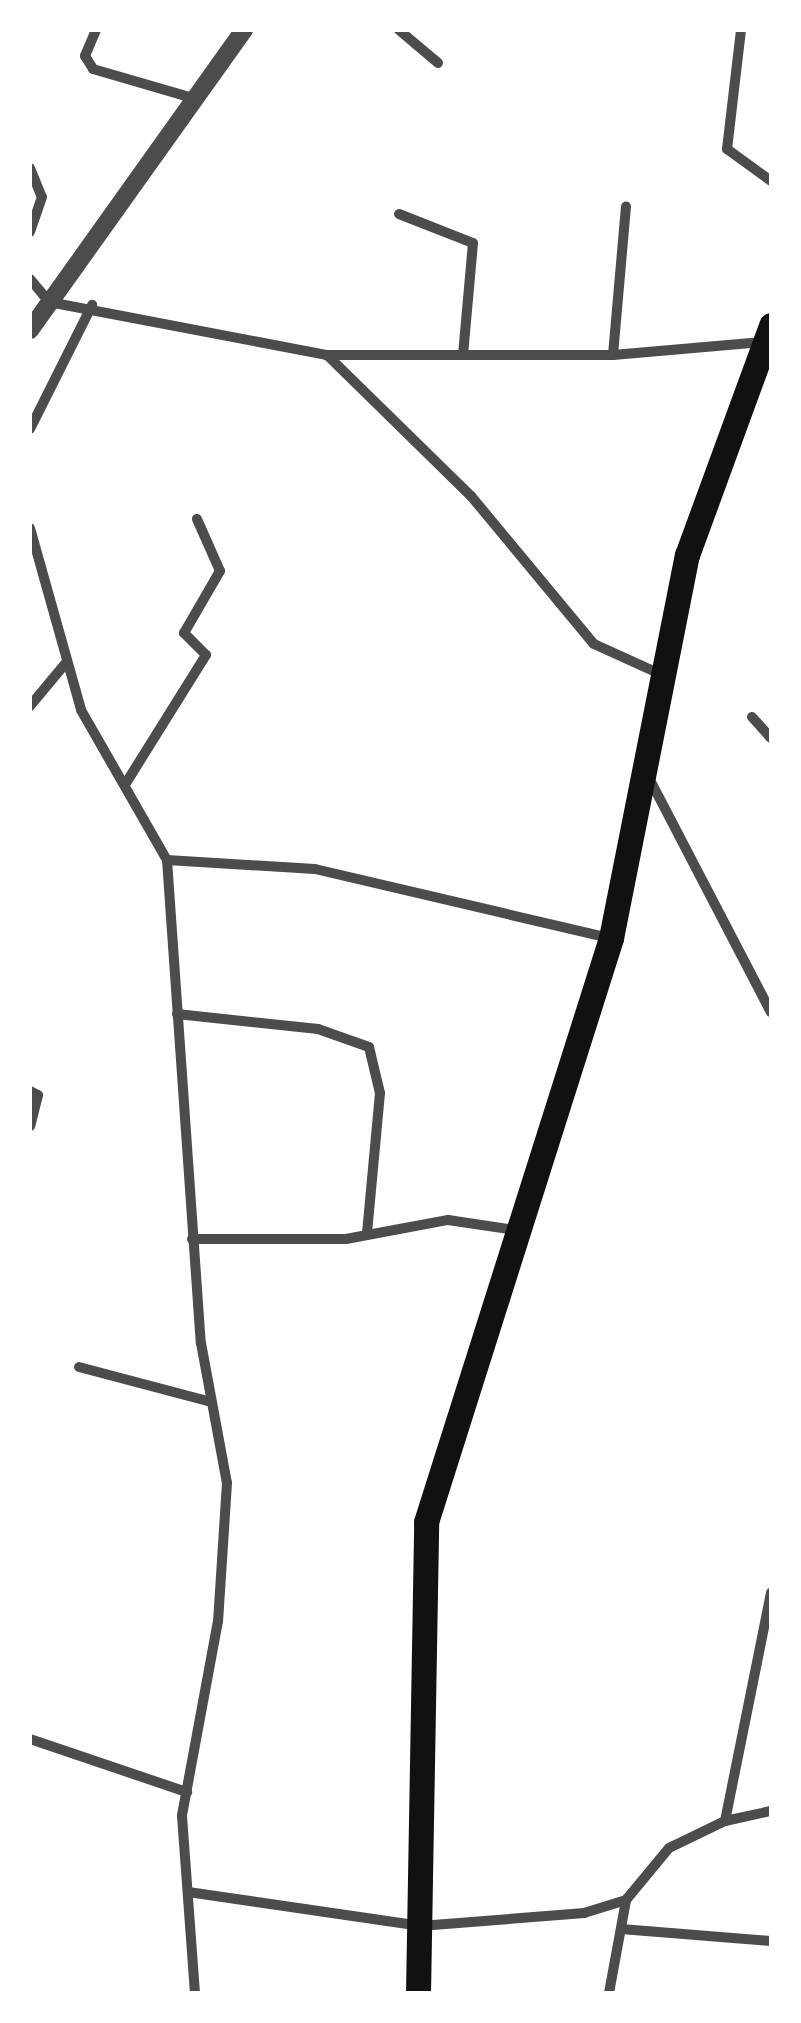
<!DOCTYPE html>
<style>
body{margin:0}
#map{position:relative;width:801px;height:2023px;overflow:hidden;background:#fff;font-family:"Noto Sans",sans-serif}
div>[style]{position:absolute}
.minor>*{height:10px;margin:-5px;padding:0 5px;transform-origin:5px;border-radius:5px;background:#4c4c4c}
.tertiary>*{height:18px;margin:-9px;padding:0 9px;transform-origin:9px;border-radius:9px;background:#4c4c4c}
.primary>*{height:25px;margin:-12.5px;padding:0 12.5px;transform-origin:12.5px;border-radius:12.5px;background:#111}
span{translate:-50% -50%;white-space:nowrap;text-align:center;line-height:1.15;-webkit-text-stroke:10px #fff;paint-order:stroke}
.frame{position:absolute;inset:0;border:32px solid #fff;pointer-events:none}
</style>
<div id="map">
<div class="minor">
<div style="left:96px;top:30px;width:28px;rotate:113deg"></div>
<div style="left:85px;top:56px;width:15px;rotate:58deg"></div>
<div style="left:93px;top:69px;width:107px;rotate:16.2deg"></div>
<div style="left:399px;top:30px;width:51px;rotate:40.2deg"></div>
<div style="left:741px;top:30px;width:120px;rotate:96.7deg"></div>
<div style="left:727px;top:149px;width:54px;rotate:36deg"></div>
<div style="left:30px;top:168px;width:31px;rotate:68deg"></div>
<div style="left:42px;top:197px;width:37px;rotate:109deg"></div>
<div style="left:399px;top:214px;width:79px;rotate:21.4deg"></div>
<div style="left:473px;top:243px;width:112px;rotate:95.1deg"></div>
<div style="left:30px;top:279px;width:30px;rotate:50deg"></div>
<div style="left:49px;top:302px;width:282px;rotate:10.8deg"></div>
<div style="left:326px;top:355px;width:287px"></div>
<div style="left:613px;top:355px;width:150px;rotate:-5deg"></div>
<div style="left:327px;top:355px;width:202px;rotate:44.4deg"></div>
<div style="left:471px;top:496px;width:192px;rotate:50.3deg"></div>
<div style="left:594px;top:644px;width:72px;rotate:24.4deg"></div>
<div style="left:613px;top:355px;width:149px;rotate:-85deg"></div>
<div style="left:30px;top:429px;width:139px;rotate:-63.4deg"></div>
<div style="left:30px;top:528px;width:189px;rotate:74.3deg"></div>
<div style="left:81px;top:710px;width:173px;rotate:60.2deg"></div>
<div style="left:167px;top:860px;width:484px;rotate:86deg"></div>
<div style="left:201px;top:1343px;width:142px;rotate:79.5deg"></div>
<div style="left:227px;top:1483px;width:138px;rotate:93.7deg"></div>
<div style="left:218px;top:1621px;width:198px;rotate:100.5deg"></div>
<div style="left:182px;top:1816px;width:177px;rotate:85.8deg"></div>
<div style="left:30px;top:706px;width:55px;rotate:-50.2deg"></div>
<div style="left:752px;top:717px;width:28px;rotate:48deg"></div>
<div style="left:649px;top:778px;width:264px;rotate:62.5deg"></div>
<div style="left:126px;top:783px;width:151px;rotate:-58deg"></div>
<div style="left:206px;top:655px;width:31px;rotate:-135deg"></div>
<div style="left:184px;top:633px;width:72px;rotate:-59.9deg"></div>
<div style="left:220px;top:571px;width:57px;rotate:-113.9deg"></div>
<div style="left:167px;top:860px;width:148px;rotate:3.5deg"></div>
<div style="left:315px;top:869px;width:303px;rotate:13.2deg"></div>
<div style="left:177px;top:1014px;width:142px;rotate:6.1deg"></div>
<div style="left:318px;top:1029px;width:54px;rotate:19.4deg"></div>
<div style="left:369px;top:1047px;width:47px;rotate:76.6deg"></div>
<div style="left:380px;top:1093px;width:142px;rotate:95.3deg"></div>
<div style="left:30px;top:1091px;width:9px;rotate:27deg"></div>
<div style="left:38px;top:1095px;width:32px;rotate:104deg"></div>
<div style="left:192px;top:1239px;width:154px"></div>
<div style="left:346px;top:1239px;width:104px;rotate:-10.6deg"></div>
<div style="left:448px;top:1220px;width:68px;rotate:8.5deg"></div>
<div style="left:79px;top:1367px;width:133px;rotate:14.8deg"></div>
<div style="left:30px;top:1739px;width:166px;rotate:18.7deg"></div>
<div style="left:725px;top:1821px;width:233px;rotate:-78.6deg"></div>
<div style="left:188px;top:1892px;width:234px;rotate:8.3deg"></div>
<div style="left:420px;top:1926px;width:165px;rotate:-4.5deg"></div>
<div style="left:584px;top:1913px;width:44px;rotate:-17.2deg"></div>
<div style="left:626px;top:1900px;width:67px;rotate:-50.4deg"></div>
<div style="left:669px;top:1848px;width:62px;rotate:-25.7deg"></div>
<div style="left:725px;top:1821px;width:47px;rotate:-12.3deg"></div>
<div style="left:621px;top:1929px;width:150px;rotate:4.6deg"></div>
<div style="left:609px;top:1993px;width:95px;rotate:-79.6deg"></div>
</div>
<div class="tertiary">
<div style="left:30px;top:330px;width:369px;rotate:-54.5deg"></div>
</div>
<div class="primary">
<div style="left:418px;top:1993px;width:471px;rotate:-89deg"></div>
<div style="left:426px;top:1522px;width:613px;rotate:-72.42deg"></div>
<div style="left:611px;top:938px;width:390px;rotate:-78.8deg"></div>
<div style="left:687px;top:555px;width:245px;rotate:-69.9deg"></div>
</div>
<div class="frame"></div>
</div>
